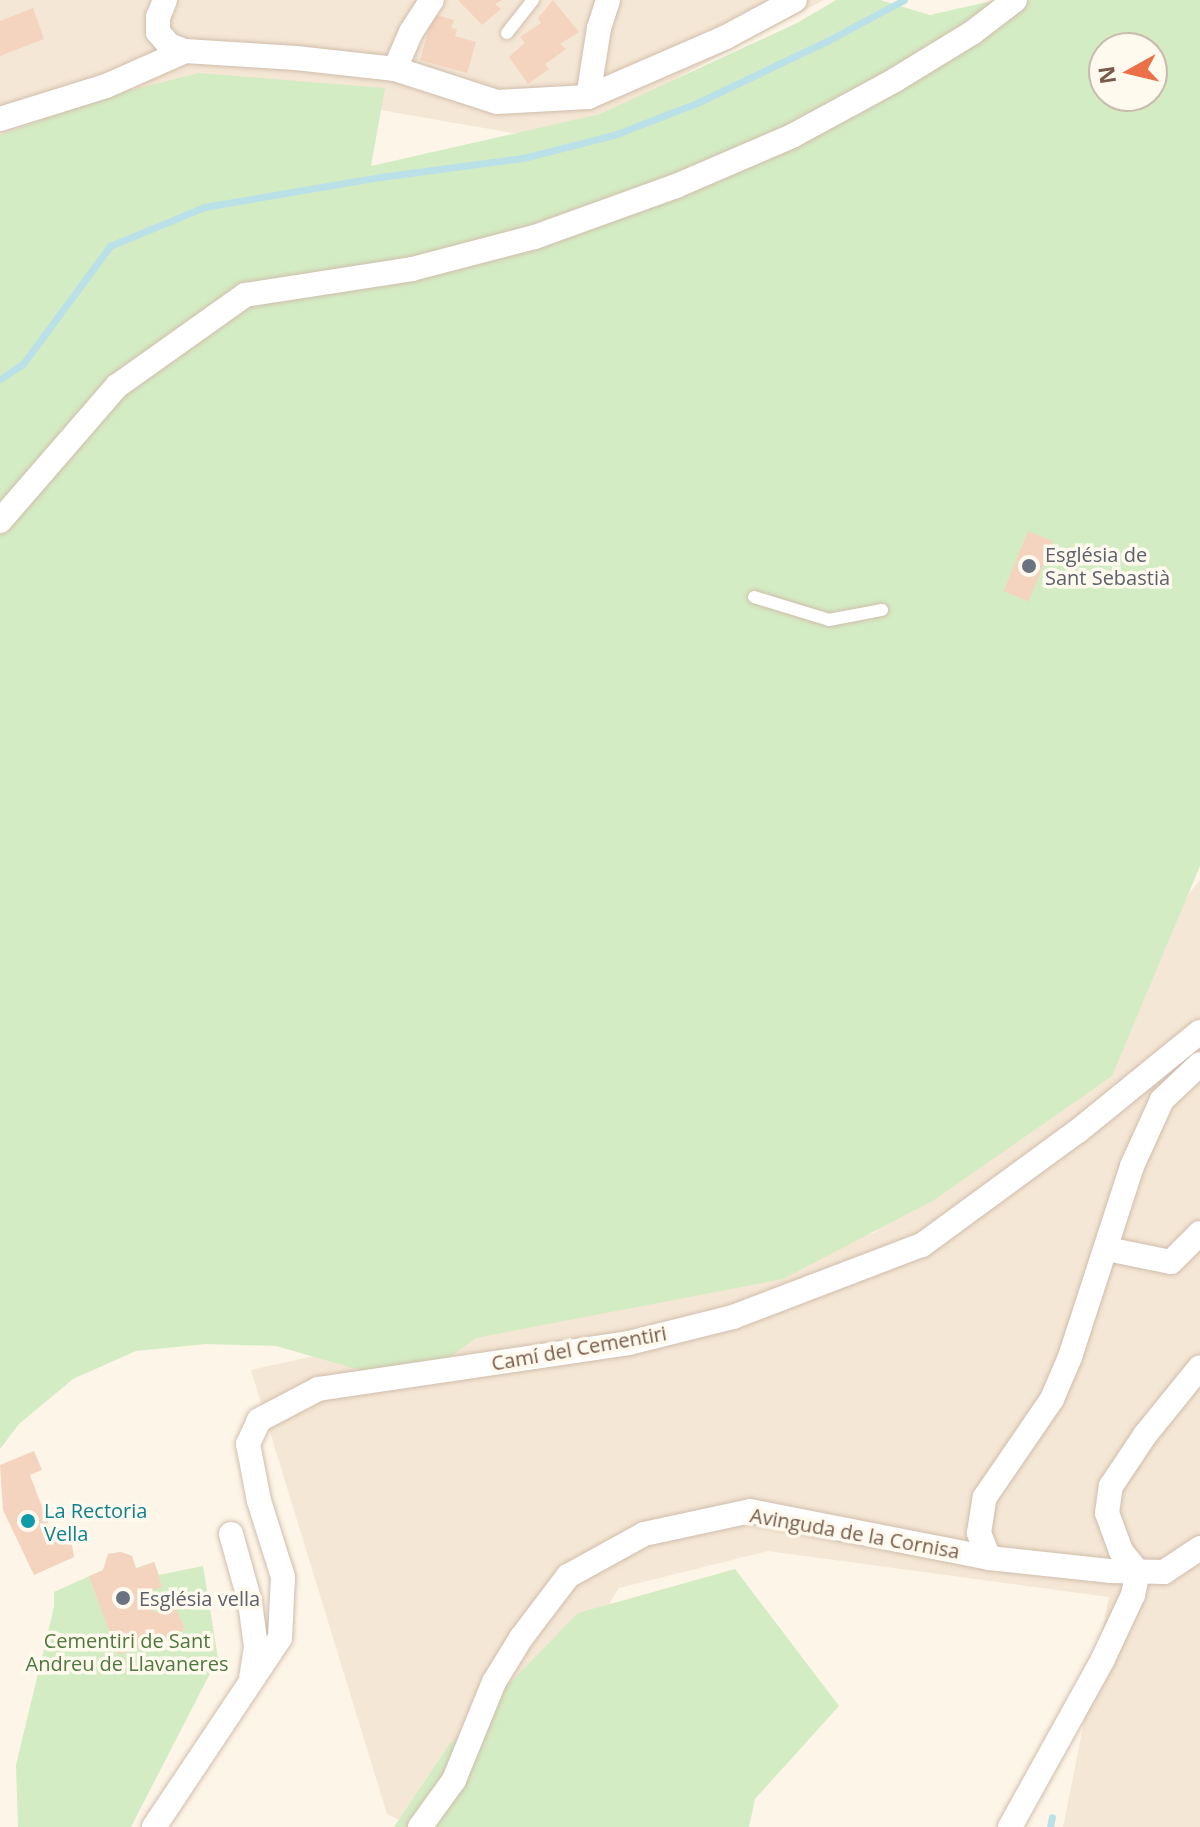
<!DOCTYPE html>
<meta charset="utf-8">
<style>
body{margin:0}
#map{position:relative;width:1200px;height:1827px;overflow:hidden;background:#fdf5e7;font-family:"Open Sans",sans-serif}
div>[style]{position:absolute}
.residential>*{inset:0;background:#f5e7d5}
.green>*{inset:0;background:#d4ecc4}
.stream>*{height:7px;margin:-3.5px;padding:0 3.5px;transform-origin:3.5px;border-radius:3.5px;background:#bae0e8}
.building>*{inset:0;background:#f4d4be;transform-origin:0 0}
.roads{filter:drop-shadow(0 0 2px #d0bdac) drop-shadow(0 0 2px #d0bdac)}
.service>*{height:12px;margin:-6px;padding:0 6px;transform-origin:6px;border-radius:6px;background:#fff}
.minor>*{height:24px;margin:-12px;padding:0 12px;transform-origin:12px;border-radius:12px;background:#fff}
.dots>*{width:22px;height:22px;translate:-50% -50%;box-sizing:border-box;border:4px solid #fff9ee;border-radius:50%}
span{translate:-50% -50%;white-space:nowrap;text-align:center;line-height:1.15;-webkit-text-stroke:7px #fff9ee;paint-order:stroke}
.worship-label{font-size:20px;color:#5b616d}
.left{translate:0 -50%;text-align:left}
.street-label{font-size:20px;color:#785b4a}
.culture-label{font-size:20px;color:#0d838f}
.park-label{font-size:20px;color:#4e793e}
.north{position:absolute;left:1088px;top:32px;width:80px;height:80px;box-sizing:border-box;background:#fff9ee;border:2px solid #c9baac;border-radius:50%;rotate:262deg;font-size:22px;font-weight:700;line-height:32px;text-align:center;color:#785b4a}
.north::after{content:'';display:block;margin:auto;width:28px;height:36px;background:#eb7048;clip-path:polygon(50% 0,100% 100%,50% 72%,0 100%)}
</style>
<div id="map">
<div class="residential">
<div style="clip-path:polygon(0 0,824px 0,559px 141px,196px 78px,0 151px)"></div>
<div style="clip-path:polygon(1200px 880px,1200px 1827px,1063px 1827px,1109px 1597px,768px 1551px,619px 1588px,471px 1827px,414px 1827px,387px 1814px,251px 1370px,874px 1233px,1021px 1099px)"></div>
</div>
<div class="green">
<div style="clip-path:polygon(evenodd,836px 0,880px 0,930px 15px,996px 0,1200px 0,1200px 866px,1112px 1076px,934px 1200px,783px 1279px,476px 1338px,412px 1385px,276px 1346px,206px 1344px,136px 1351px,73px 1379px,19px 1424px,0 1449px,0 135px,111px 95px,199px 73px,385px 88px,371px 166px,600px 114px,797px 23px,836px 0,1104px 48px,1152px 48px,1152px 96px,1104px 96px,1104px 48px)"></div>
<div style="clip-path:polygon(121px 1552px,132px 1556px,136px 1568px,154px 1562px,159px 1575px,203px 1566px,218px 1658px,131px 1827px,18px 1827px,16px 1765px,54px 1607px,54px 1592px,103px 1570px,108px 1554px)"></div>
<div style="clip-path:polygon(735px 1569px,839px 1706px,755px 1799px,749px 1827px,394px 1827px,449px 1745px,578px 1613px)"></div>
</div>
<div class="stream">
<div style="left:0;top:379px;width:27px;rotate:-33deg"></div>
<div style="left:23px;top:364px;width:147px;rotate:-53.6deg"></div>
<div style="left:110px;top:246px;width:102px;rotate:-22.5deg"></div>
<div style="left:204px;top:207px;width:179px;rotate:-9.7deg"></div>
<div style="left:380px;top:177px;width:144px;rotate:-7.6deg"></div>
<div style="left:523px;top:158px;width:94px;rotate:-14.2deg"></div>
<div style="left:614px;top:135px;width:89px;rotate:-21.1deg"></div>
<div style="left:697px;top:103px;width:146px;rotate:-25.5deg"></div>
<div style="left:829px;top:40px;width:85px;rotate:-28.1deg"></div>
<div style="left:1050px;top:1827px;width:10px;rotate:-79deg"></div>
</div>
<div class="building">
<div style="clip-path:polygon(458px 0,502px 0,495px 4px,501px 9px,482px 25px)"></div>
<div style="clip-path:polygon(553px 0,579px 32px,560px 44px,566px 49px,545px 64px,549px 69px,528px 84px,509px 57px,525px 43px,520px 37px,541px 23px,538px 18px)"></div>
<div style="clip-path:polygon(33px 8px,44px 39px,0 56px,0 21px)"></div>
<div style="clip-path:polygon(433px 14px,454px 20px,451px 28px,457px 29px,455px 36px,476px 42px,467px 73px,420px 60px)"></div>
<div style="left:1028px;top:531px;width:27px;height:65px;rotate:22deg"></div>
<div style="clip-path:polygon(34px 1451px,42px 1470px,30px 1475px,55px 1541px,71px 1540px,74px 1557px,34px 1575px,3px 1510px,0 1465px)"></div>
<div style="clip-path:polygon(121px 1552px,132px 1556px,136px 1569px,154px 1562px,162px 1587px,147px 1592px,154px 1613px,175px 1605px,185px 1630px,118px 1655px,89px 1576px,103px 1570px,108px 1554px)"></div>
</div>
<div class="roads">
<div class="service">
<div style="left:507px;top:33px;width:42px;rotate:-51.8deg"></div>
<div style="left:754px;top:597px;width:78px;rotate:17deg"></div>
<div style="left:829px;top:620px;width:54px;rotate:-10.7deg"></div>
</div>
<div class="minor">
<div style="left:165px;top:0;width:18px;rotate:112deg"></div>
<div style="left:158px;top:17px;width:15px;rotate:90deg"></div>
<div style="left:158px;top:32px;width:17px;rotate:50deg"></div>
<div style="left:169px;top:45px;width:17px;rotate:21deg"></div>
<div style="left:185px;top:51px;width:111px;rotate:3.6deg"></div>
<div style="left:296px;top:58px;width:100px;rotate:6.3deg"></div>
<div style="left:395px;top:69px;width:107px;rotate:17.9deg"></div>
<div style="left:497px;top:102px;width:91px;rotate:-3.1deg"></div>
<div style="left:588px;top:97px;width:150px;rotate:-23.5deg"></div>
<div style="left:726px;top:37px;width:78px;rotate:-28.2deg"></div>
<div style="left:395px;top:69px;width:40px;rotate:-66.6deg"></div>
<div style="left:411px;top:32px;width:38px;rotate:-57deg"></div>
<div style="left:588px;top:97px;width:70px;rotate:-80.9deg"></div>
<div style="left:599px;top:28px;width:29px;rotate:-72deg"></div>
<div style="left:0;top:119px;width:111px;rotate:-17.3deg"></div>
<div style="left:106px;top:86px;width:86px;rotate:-23.9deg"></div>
<div style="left:0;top:521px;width:179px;rotate:-49.1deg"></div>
<div style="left:117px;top:386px;width:157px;rotate:-35.4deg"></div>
<div style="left:245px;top:295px;width:169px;rotate:-8.8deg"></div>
<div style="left:412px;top:269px;width:127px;rotate:-14.6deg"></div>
<div style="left:535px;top:237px;width:150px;rotate:-19.9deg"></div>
<div style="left:676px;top:186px;width:126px;rotate:-23.3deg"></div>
<div style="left:792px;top:136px;width:117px;rotate:-28.5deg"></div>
<div style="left:895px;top:80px;width:90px;rotate:-31.4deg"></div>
<div style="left:972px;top:33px;width:54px;rotate:-37.5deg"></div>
<div style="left:1107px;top:1249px;width:65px;rotate:11.5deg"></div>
<div style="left:1171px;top:1262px;width:41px;rotate:-45deg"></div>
<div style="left:231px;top:1534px;width:71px;rotate:74.4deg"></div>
<div style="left:250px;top:1602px;width:45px;rotate:82.4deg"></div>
<div style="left:256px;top:1647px;width:30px;rotate:99deg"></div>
<div style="left:989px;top:1558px;width:27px;rotate:-112deg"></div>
<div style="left:979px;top:1533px;width:36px;rotate:-81deg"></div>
<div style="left:985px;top:1497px;width:119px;rotate:-55.6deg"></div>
<div style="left:1052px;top:1399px;width:46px;rotate:-66.8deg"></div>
<div style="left:1070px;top:1357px;width:201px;rotate:-72deg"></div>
<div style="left:1132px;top:1166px;width:72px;rotate:-65.6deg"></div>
<div style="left:1162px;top:1100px;width:52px;rotate:-43.5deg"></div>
<div style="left:154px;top:1827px;width:227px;rotate:-56.3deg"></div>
<div style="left:280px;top:1638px;width:61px;rotate:-87.2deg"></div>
<div style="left:283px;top:1577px;width:80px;rotate:-107.5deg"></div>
<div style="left:259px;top:1501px;width:58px;rotate:-100.9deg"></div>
<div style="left:248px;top:1444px;width:26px;rotate:-65deg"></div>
<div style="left:259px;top:1420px;width:67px;rotate:-27.7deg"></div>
<div style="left:318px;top:1389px;width:314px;rotate:-8.4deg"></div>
<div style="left:629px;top:1343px;width:107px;rotate:-14deg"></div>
<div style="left:733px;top:1317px;width:202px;rotate:-20.9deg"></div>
<div style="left:922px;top:1245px;width:193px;rotate:-36.2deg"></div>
<div style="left:1078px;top:1131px;width:157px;rotate:-39.1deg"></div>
<div style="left:420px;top:1827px;width:58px;rotate:-54.1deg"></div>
<div style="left:454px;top:1780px;width:106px;rotate:-67.8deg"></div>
<div style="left:494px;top:1682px;width:52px;rotate:-58.5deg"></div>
<div style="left:521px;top:1638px;width:78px;rotate:-52.8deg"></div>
<div style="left:568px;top:1576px;width:87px;rotate:-28.9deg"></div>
<div style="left:644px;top:1534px;width:108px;rotate:-12.2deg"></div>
<div style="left:750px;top:1511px;width:244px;rotate:11.1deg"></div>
<div style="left:989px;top:1558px;width:123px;rotate:6.1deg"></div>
<div style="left:1111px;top:1571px;width:53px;rotate:1.1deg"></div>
<div style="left:1164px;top:1572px;width:43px;rotate:-33.7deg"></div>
<div style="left:1010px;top:1827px;width:192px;rotate:-61deg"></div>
<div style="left:1103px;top:1659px;width:71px;rotate:-64.9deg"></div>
<div style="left:1133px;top:1595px;width:24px;rotate:-78deg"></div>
<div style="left:1138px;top:1572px;width:27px;rotate:-129deg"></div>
<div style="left:1121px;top:1551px;width:40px;rotate:-110.2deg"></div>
<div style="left:1107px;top:1513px;width:27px;rotate:-82deg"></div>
<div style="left:1111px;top:1486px;width:61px;rotate:-56.3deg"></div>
<div style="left:1145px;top:1435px;width:87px;rotate:-51deg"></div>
</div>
</div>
<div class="dots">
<div style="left:1029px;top:566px;background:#6b7280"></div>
<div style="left:28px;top:1521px;background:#0f9aa8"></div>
<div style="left:123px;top:1598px;background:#6b7280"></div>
</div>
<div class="worship-label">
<span class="left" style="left:1045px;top:566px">Església de<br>Sant Sebastià</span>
<span class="left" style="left:139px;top:1598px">Església vella</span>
</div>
<div class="street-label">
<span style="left:579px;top:1348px;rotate:-10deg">Camí del Cementiri</span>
<span style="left:855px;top:1533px;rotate:10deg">Avinguda de la Cornisa</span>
</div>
<div class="culture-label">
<span class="left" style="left:44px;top:1522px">La Rectoria<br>Vella</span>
</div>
<div class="park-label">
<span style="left:127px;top:1652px">Cementiri de Sant<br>Andreu de Llavaneres</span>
</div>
<div class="north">N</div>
</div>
